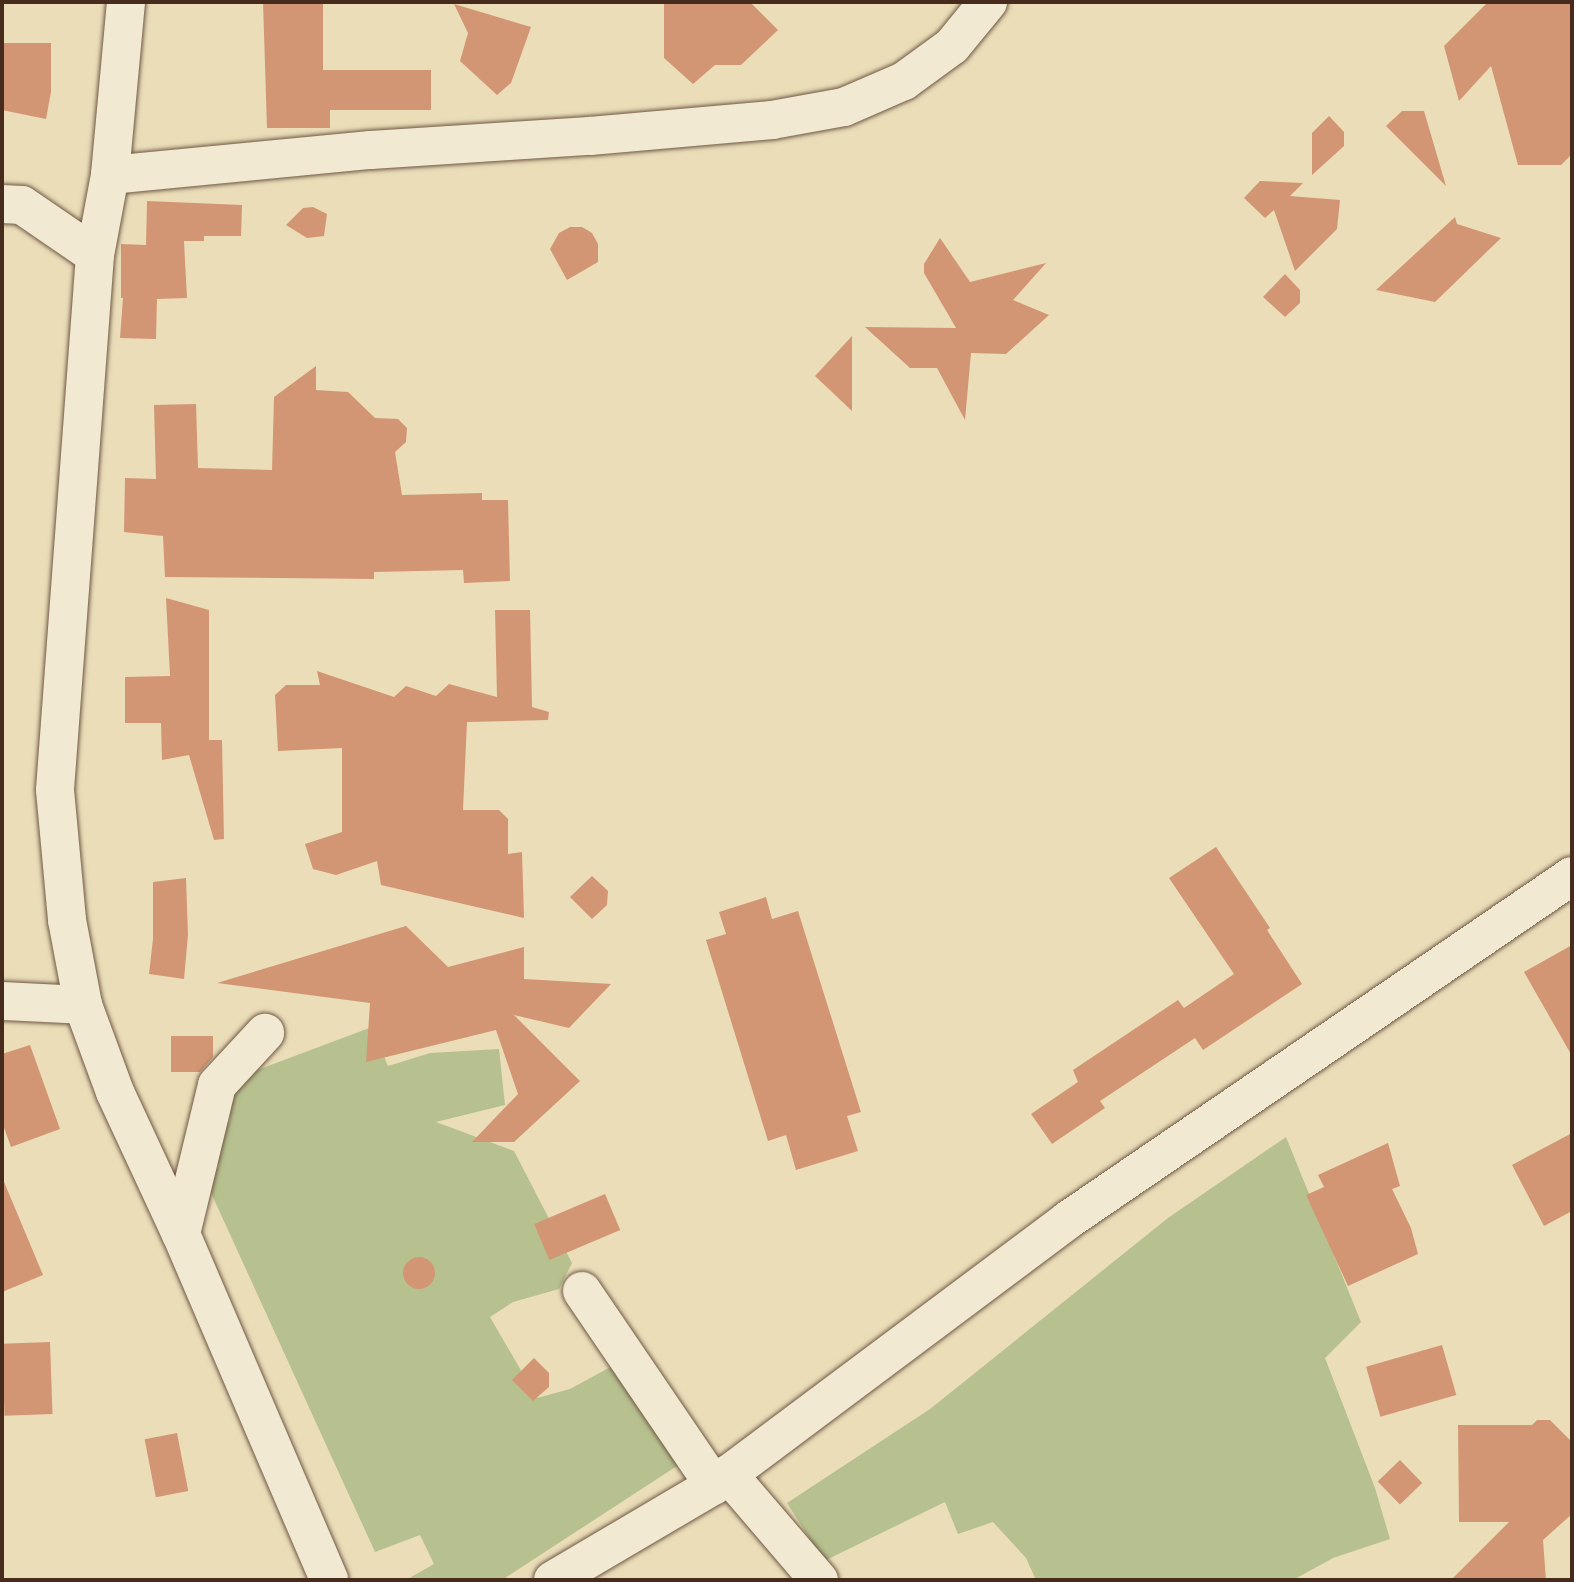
<!DOCTYPE html>
<style>
body{margin:0}
#map{position:relative;width:1574px;height:1582px;overflow:hidden;background:#eaddb8;font-family:"IM FELL French Canon",serif}
div>[style]{position:absolute}
.green>*{inset:0;background:#b7c18f}
.building>*{inset:0;background:#d39674;transform-origin:0 0}
.round{border-radius:50%}
.roads{filter:drop-shadow(0 0 2px #705844) drop-shadow(0 0 2px #705844)}
.minor>*{height:38px;margin:-19px;padding:0 19px;transform-origin:19px;border-radius:19px;background:#f1e9d1}
span{translate:-50% -50%;white-space:nowrap;text-align:center;line-height:1.15;-webkit-text-stroke:8px #f1e9d1;paint-order:stroke}
.frame{position:absolute;inset:0;border:4px solid #472b1d;pointer-events:none}
</style>
<div id="map">
<div class="green">
<div style="clip-path:polygon(372px 1027px,388px 1066px,430px 1053px,499px 1049px,505px 1105px,436px 1122px,514px 1151px,572px 1263px,559px 1289px,513px 1302px,490px 1317px,537px 1398px,570px 1389px,616px 1364px,680px 1464px,502px 1580px,406px 1580px,434px 1564px,420px 1535px,375px 1552px,207px 1184px,219px 1166px,206px 1137px,230px 1121px,231px 1080px)"></div>
<div style="clip-path:polygon(1286px 1137px,1361px 1322px,1325px 1358px,1375px 1488px,1390px 1539px,1333px 1558px,1293px 1580px,1036px 1580px,1026px 1558px,993px 1522px,958px 1534px,945px 1502px,824px 1561px,787px 1503px,930px 1409px,1168px 1218px)"></div>
</div>
<div class="building">
<div style="clip-path:polygon(263px 2px,323px 2px,323px 70px,431px 70px,431px 110px,330px 110px,330px 128px,267px 128px)"></div>
<div style="clip-path:polygon(664px 2px,750px 2px,778px 30px,741px 65px,715px 65px,693px 84px,664px 58px)"></div>
<div style="clip-path:polygon(1488px 2px,1572px 2px,1570px 156px,1561px 165px,1518px 165px,1491px 66px,1459px 101px,1444px 46px)"></div>
<div style="clip-path:polygon(454px 4px,531px 27px,511px 83px,497px 95px,460px 61px,468px 33px)"></div>
<div style="clip-path:polygon(2px 43px,51px 43px,51px 92px,46px 119px,2px 110px)"></div>
<div style="clip-path:polygon(1402px 111px,1424px 111px,1446px 186px,1386px 126px)"></div>
<div style="clip-path:polygon(1329px 116px,1344px 132px,1344px 146px,1312px 175px,1312px 133px)"></div>
<div style="clip-path:polygon(1260px 181px,1303px 183px,1290px 196px,1340px 200px,1337px 229px,1295px 271px,1274px 210px,1265px 218px,1244px 198px)"></div>
<div style="clip-path:polygon(147px 201px,242px 205px,241px 236px,204px 236px,204px 241px,184px 241px,187px 298px,157px 299px,156px 339px,120px 338px,123px 298px,121px 298px,121px 244px,146px 245px)"></div>
<div style="clip-path:polygon(313px 207px,327px 214px,324px 236px,307px 238px,286px 225px,303px 208px)"></div>
<div style="clip-path:polygon(1455px 217px,1457px 224px,1501px 238px,1435px 302px,1376px 290px)"></div>
<div style="clip-path:polygon(570px 227px,582px 227px,592px 233px,598px 244px,598px 262px,567px 280px,550px 249px,559px 233px)"></div>
<div style="clip-path:polygon(940px 238px,970px 282px,1046px 263px,1013px 300px,1049px 315px,1006px 354px,971px 353px,965px 420px,937px 368px,910px 368px,865px 327px,956px 328px,924px 273px,924px 264px)"></div>
<div style="clip-path:polygon(1285px 274px,1300px 290px,1300px 303px,1285px 317px,1263px 297px)"></div>
<div style="clip-path:polygon(852px 336px,852px 411px,815px 376px)"></div>
<div style="clip-path:polygon(316px 366px,316px 390px,348px 392px,375px 418px,398px 419px,407px 428px,406px 442px,395px 452px,402px 495px,482px 493px,482px 500px,508px 500px,510px 581px,464px 583px,463px 570px,374px 572px,374px 579px,165px 577px,163px 536px,124px 532px,125px 478px,156px 479px,154px 405px,196px 404px,198px 468px,272px 470px,274px 397px)"></div>
<div style="clip-path:polygon(166px 598px,209px 610px,209px 740px,222px 740px,224px 839px,214px 840px,189px 755px,162px 760px,161px 723px,125px 723px,125px 677px,170px 676px)"></div>
<div style="clip-path:polygon(495px 610px,530px 610px,532px 707px,549px 712px,548px 720px,467px 722px,463px 810px,499px 810px,508px 819px,508px 854px,522px 852px,524px 918px,381px 885px,377px 861px,336px 875px,313px 869px,305px 844px,342px 832px,342px 748px,278px 751px,275px 695px,286px 685px,320px 685px,317px 671px,394px 697px,406px 686px,436px 696px,449px 684px,497px 697px)"></div>
<div style="clip-path:polygon(1216px 847px,1270px 928px,1267px 930px,1302px 984px,1203px 1050px,1195px 1038px,1100px 1101px,1105px 1108px,1052px 1144px,1031px 1114px,1078px 1082px,1073px 1070px,1178px 1000px,1184px 1008px,1234px 974px,1169px 878px)"></div>
<div style="clip-path:polygon(592px 876px,608px 891px,607px 905px,592px 919px,570px 897px)"></div>
<div style="clip-path:polygon(186px 878px,188px 935px,184px 979px,149px 974px,153px 939px,153px 882px)"></div>
<div style="clip-path:polygon(766px 897px,772px 919px,798px 911px,861px 1112px,847px 1116px,858px 1151px,796px 1170px,786px 1135px,768px 1141px,706px 940px,726px 934px,719px 912px)"></div>
<div style="clip-path:polygon(406px 926px,448px 967px,524px 947px,524px 979px,611px 984px,569px 1028px,514px 1015px,580px 1081px,514px 1142px,472px 1142px,518px 1094px,496px 1030px,366px 1062px,370px 1003px,217px 983px)"></div>
<div style="clip-path:polygon(1572px 945px,1572px 1056px,1524px 972px)"></div>
<div style="clip-path:polygon(171px 1036px,213px 1036px,213px 1057px,200px 1072px,171px 1072px)"></div>
<div style="clip-path:polygon(30px 1045px,60px 1129px,11px 1147px,2px 1122px,2px 1054px)"></div>
<div style="clip-path:polygon(1572px 1133px,1572px 1211px,1544px 1226px,1512px 1165px)"></div>
<div style="clip-path:polygon(1388px 1143px,1400px 1186px,1392px 1189px,1411px 1228px,1418px 1254px,1348px 1286px,1306px 1195px,1324px 1187px,1318px 1175px)"></div>
<div style="clip-path:polygon(2px 1177px,43px 1275px,2px 1292px)"></div>
<div style="left:605px;top:1194px;width:39px;height:77px;rotate:67deg"></div>
<div class="round" style="left:403px;top:1257px;width:32px;height:32px"></div>
<div style="left:50px;top:1342px;width:72px;height:48px;rotate:88deg"></div>
<div style="left:1442px;top:1345px;width:52px;height:79px;rotate:74deg"></div>
<div style="clip-path:polygon(534px 1358px,549px 1373px,549px 1387px,533px 1401px,512px 1380px)"></div>
<div style="clip-path:polygon(1537px 1420px,1550px 1420px,1572px 1442px,1572px 1514px,1543px 1540px,1546px 1580px,1451px 1580px,1509px 1522px,1459px 1522px,1458px 1425px,1532px 1425px)"></div>
<div style="left:177px;top:1433px;width:59px;height:33px;rotate:79deg"></div>
<div style="left:1400px;top:1460px;width:32px;height:31px;rotate:46deg"></div>
</div>
<div class="roads">
<div class="minor">
<div style="left:126px;top:2px;width:174px;rotate:95.3deg"></div>
<div style="left:110px;top:175px;width:81px;rotate:100.6deg"></div>
<div style="left:95px;top:255px;width:536px;rotate:94.28deg"></div>
<div style="left:55px;top:790px;width:131px;rotate:84.7deg"></div>
<div style="left:67px;top:920px;width:86px;rotate:79.3deg"></div>
<div style="left:83px;top:1005px;width:93px;rotate:69.8deg"></div>
<div style="left:115px;top:1092px;width:157px;rotate:65.1deg"></div>
<div style="left:181px;top:1234px;width:376px;rotate:66.8deg"></div>
<div style="left:110px;top:175px;width:262px;rotate:-5.5deg"></div>
<div style="left:371px;top:150px;width:219px;rotate:-3.7deg"></div>
<div style="left:590px;top:136px;width:183px;rotate:-5deg"></div>
<div style="left:772px;top:120px;width:73px;rotate:-10.2deg"></div>
<div style="left:844px;top:107px;width:65px;rotate:-23.4deg"></div>
<div style="left:904px;top:81px;width:59px;rotate:-36.1deg"></div>
<div style="left:952px;top:46px;width:57px;rotate:-50.7deg"></div>
<div style="left:2px;top:204px;width:20px;rotate:3deg"></div>
<div style="left:22px;top:205px;width:88px;rotate:34.4deg"></div>
<div style="left:2px;top:1001px;width:81px;rotate:2.8deg"></div>
<div style="left:181px;top:1234px;width:153px;rotate:-76.4deg"></div>
<div style="left:217px;top:1085px;width:71px;rotate:-47.3deg"></div>
<div style="left:582px;top:1291px;width:235px;rotate:55.8deg"></div>
<div style="left:728px;top:1474px;width:140px;rotate:49.4deg"></div>
<div style="left:553px;top:1580px;width:187px;rotate:-30.5deg"></div>
<div style="left:714px;top:1485px;width:442px;rotate:-36.8deg"></div>
<div style="left:1068px;top:1220px;width:610px;rotate:-34.32deg"></div>
</div>
</div>
<div class="frame"></div>
</div>
